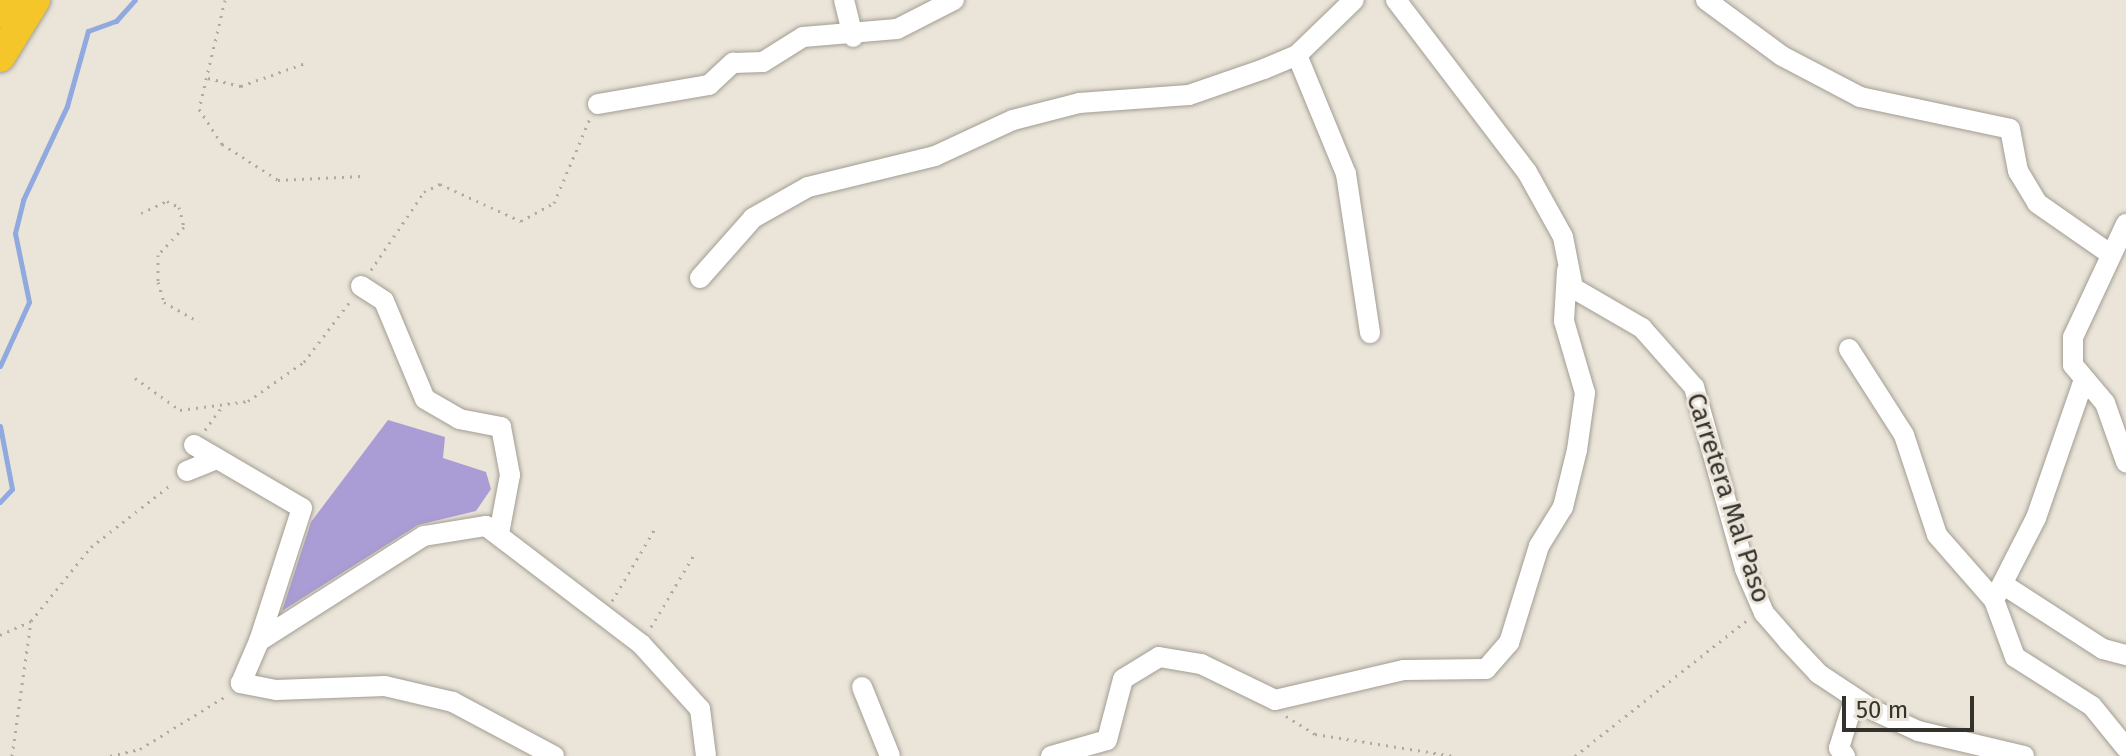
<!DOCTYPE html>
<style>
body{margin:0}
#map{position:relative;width:2126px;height:756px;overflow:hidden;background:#eae4d9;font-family:"Fira Sans",sans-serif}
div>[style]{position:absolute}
.stream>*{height:5px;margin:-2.5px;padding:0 2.5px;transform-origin:2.5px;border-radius:2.5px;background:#90a9de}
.building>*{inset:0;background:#aa9cd4}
.path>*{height:3px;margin-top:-1.5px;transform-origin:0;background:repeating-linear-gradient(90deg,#b0aba2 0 2px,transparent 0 8px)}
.roads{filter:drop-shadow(0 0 2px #a29d92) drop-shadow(0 0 2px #a29d92)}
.minor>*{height:20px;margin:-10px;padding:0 10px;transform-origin:10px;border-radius:10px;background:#fff}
.highway>*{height:30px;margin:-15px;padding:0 15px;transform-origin:15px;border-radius:15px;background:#f5c62a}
span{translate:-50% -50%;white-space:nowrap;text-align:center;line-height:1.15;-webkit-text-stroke:6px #eae4d9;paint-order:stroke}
.street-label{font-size:26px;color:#35322e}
.scale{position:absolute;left:1842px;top:696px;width:132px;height:36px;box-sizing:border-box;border:4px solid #35322e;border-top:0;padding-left:10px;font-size:24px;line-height:28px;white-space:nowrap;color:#35322e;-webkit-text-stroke:6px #eae4d9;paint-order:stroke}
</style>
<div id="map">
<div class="stream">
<div style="left:0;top:366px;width:70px;rotate:-65.6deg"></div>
<div style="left:29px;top:302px;width:70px;rotate:-101.5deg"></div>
<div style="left:15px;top:233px;width:34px;rotate:-76deg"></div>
<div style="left:23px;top:200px;width:104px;rotate:-64.9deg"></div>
<div style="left:67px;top:106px;width:78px;rotate:-74.4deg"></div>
<div style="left:88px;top:31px;width:30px;rotate:-20deg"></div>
<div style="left:116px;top:21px;width:28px;rotate:-48deg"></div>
<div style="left:0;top:426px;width:64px;rotate:79.2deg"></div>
<div style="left:12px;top:489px;width:18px;rotate:133deg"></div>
</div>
<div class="building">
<div style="clip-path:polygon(388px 420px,445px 437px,443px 458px,486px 472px,491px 489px,476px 511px,418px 525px,282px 611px,311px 522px)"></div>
</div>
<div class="path">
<div style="left:225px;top:0;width:112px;rotate:103.4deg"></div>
<div style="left:199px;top:109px;width:42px;rotate:56.7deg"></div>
<div style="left:222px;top:144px;width:67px;rotate:32.7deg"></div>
<div style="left:278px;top:180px;width:84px;rotate:-2.7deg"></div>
<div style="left:208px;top:78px;width:34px;rotate:14deg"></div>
<div style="left:241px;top:86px;width:71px;rotate:-19.7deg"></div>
<div style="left:141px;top:213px;width:29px;rotate:-25deg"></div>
<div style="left:167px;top:201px;width:13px;rotate:27deg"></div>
<div style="left:179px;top:207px;width:21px;rotate:76deg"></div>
<div style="left:184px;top:227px;width:38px;rotate:133deg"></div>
<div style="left:158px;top:255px;width:27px;rotate:90deg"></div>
<div style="left:158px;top:282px;width:21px;rotate:73deg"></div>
<div style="left:164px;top:302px;width:40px;rotate:29.7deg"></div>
<div style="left:371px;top:270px;width:94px;rotate:-55.8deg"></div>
<div style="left:424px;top:192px;width:18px;rotate:-27deg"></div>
<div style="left:440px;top:184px;width:89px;rotate:24.6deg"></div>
<div style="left:521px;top:221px;width:38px;rotate:-29deg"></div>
<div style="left:554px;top:203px;width:92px;rotate:-67deg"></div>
<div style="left:135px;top:378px;width:55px;rotate:35.4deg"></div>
<div style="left:180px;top:410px;width:69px;rotate:-7.5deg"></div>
<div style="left:248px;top:401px;width:68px;rotate:-34.9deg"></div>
<div style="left:304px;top:362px;width:78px;rotate:-52.8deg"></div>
<div style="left:205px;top:430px;width:29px;rotate:-54deg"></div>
<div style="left:612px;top:601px;width:86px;rotate:-59.3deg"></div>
<div style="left:651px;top:627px;width:84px;rotate:-59.2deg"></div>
<div style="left:0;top:635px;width:34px;rotate:-24deg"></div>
<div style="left:31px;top:621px;width:95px;rotate:-51deg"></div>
<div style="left:91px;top:547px;width:104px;rotate:-38deg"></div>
<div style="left:1286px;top:716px;width:34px;rotate:32deg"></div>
<div style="left:1315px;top:734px;width:141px;rotate:9deg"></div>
<div style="left:12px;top:756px;width:136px;rotate:-82deg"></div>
<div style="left:110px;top:756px;width:31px;rotate:-13deg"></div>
<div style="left:140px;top:749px;width:101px;rotate:-31.6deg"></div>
<div style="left:1575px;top:756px;width:219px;rotate:-38.3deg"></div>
</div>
<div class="roads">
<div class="minor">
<div style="left:844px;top:0;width:38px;rotate:76deg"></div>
<div style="left:1396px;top:0;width:216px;rotate:52.7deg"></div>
<div style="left:1527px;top:172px;width:74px;rotate:61deg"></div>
<div style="left:1563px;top:237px;width:52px;rotate:78.9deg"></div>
<div style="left:1573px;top:288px;width:80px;rotate:30.1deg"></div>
<div style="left:1642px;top:328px;width:79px;rotate:48.6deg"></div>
<div style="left:1694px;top:387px;width:189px;rotate:74.3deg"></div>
<div style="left:1745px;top:569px;width:48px;rotate:66.6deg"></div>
<div style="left:1764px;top:613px;width:37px;rotate:49deg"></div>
<div style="left:1788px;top:641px;width:45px;rotate:46.8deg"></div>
<div style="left:1819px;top:674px;width:67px;rotate:33.5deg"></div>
<div style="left:1875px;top:711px;width:47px;rotate:24.9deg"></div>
<div style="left:1918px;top:731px;width:109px;rotate:13.3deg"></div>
<div style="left:1706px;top:0;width:94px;rotate:36.4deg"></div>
<div style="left:1782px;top:56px;width:88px;rotate:27.7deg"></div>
<div style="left:1860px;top:97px;width:153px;rotate:12deg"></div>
<div style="left:2010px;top:129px;width:43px;rotate:79.2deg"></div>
<div style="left:2018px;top:171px;width:37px;rotate:59deg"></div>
<div style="left:2037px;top:203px;width:89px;rotate:34.9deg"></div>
<div style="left:1297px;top:55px;width:129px;rotate:67.6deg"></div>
<div style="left:1346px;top:174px;width:161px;rotate:81.4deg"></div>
<div style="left:598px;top:104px;width:113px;rotate:-9.7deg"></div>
<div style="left:709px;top:85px;width:33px;rotate:-43deg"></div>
<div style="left:733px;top:63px;width:30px;rotate:-2deg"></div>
<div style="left:763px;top:62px;width:47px;rotate:-32deg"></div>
<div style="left:803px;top:37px;width:94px;rotate:-4.9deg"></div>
<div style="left:897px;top:29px;width:64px;rotate:-27deg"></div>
<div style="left:2126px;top:224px;width:125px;rotate:115.1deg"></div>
<div style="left:2073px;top:337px;width:28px;rotate:90deg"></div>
<div style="left:2073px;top:365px;width:50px;rotate:49.9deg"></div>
<div style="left:2105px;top:403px;width:63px;rotate:70.4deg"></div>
<div style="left:700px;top:278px;width:80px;rotate:-48.5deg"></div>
<div style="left:753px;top:218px;width:63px;rotate:-29.4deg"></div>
<div style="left:808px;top:187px;width:131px;rotate:-13.7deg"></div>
<div style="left:935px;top:156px;width:86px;rotate:-24.8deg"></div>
<div style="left:1013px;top:120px;width:68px;rotate:-14.4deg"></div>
<div style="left:1079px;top:103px;width:110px;rotate:-4.2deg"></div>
<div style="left:1189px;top:95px;width:79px;rotate:-19.1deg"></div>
<div style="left:1264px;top:69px;width:36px;rotate:-23deg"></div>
<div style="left:1297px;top:55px;width:79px;rotate:-44deg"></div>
<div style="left:361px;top:286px;width:27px;rotate:33deg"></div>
<div style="left:384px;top:301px;width:106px;rotate:67.3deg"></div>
<div style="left:425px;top:399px;width:39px;rotate:30deg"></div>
<div style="left:459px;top:419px;width:43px;rotate:10.8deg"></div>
<div style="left:501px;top:427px;width:49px;rotate:79.4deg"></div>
<div style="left:510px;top:475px;width:60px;rotate:100.6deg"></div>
<div style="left:1849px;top:349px;width:102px;rotate:57.4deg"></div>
<div style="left:1904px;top:435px;width:105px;rotate:71.7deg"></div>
<div style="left:1937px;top:535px;width:86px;rotate:48.8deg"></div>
<div style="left:1994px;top:600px;width:61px;rotate:69.8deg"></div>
<div style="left:2015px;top:657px;width:91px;rotate:32.5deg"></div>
<div style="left:2092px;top:706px;width:54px;rotate:51deg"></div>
<div style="left:194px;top:445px;width:125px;rotate:30.3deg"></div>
<div style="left:302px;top:508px;width:140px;rotate:107.9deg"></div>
<div style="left:187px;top:471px;width:32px;rotate:-22deg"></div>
<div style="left:2004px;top:585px;width:118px;rotate:32.9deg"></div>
<div style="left:2103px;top:649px;width:24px;rotate:15deg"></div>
<div style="left:1994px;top:600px;width:92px;rotate:-62.9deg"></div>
<div style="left:2036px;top:518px;width:144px;rotate:-70.9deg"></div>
<div style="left:862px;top:687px;width:74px;rotate:67.9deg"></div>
<div style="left:554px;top:756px;width:115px;rotate:-151.9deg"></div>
<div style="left:453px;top:702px;width:70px;rotate:-166.8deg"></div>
<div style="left:385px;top:686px;width:109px;rotate:177.9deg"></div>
<div style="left:276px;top:690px;width:36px;rotate:-169deg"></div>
<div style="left:241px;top:683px;width:46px;rotate:-66.8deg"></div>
<div style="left:259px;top:641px;width:196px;rotate:-32.5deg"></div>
<div style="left:424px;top:536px;width:63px;rotate:-9.2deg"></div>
<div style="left:486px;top:526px;width:195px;rotate:37.3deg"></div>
<div style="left:641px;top:644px;width:88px;rotate:47.8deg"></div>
<div style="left:700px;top:709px;width:47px;rotate:82.7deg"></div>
<div style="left:1051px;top:756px;width:58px;rotate:-15.9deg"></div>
<div style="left:1107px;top:740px;width:63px;rotate:-75.3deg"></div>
<div style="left:1123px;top:679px;width:42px;rotate:-31.4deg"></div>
<div style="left:1159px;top:657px;width:43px;rotate:9.5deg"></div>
<div style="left:1201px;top:664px;width:82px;rotate:25.9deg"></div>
<div style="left:1275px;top:700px;width:132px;rotate:-13.1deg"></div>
<div style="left:1404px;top:670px;width:82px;rotate:-0.7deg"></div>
<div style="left:1486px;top:669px;width:35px;rotate:-49deg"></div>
<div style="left:1509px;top:643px;width:102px;rotate:-72.8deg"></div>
<div style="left:1539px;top:546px;width:46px;rotate:-58.4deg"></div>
<div style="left:1563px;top:507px;width:59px;rotate:-76.2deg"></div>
<div style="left:1577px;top:450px;width:58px;rotate:-82deg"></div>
<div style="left:1585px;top:393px;width:75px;rotate:-106.3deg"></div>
<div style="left:1564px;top:321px;width:50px;rotate:-86.6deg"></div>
<div style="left:1845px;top:756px;width:10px;rotate:-127deg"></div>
<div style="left:1839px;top:748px;width:50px;rotate:-72.6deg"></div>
</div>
<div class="highway">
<div style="left:0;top:12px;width:14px;rotate:-56deg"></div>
<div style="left:0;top:57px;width:67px;rotate:-58.4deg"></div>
</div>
</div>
<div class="street-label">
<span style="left:1728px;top:498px;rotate:72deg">Carretera Mal Paso</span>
</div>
<div class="scale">50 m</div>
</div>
